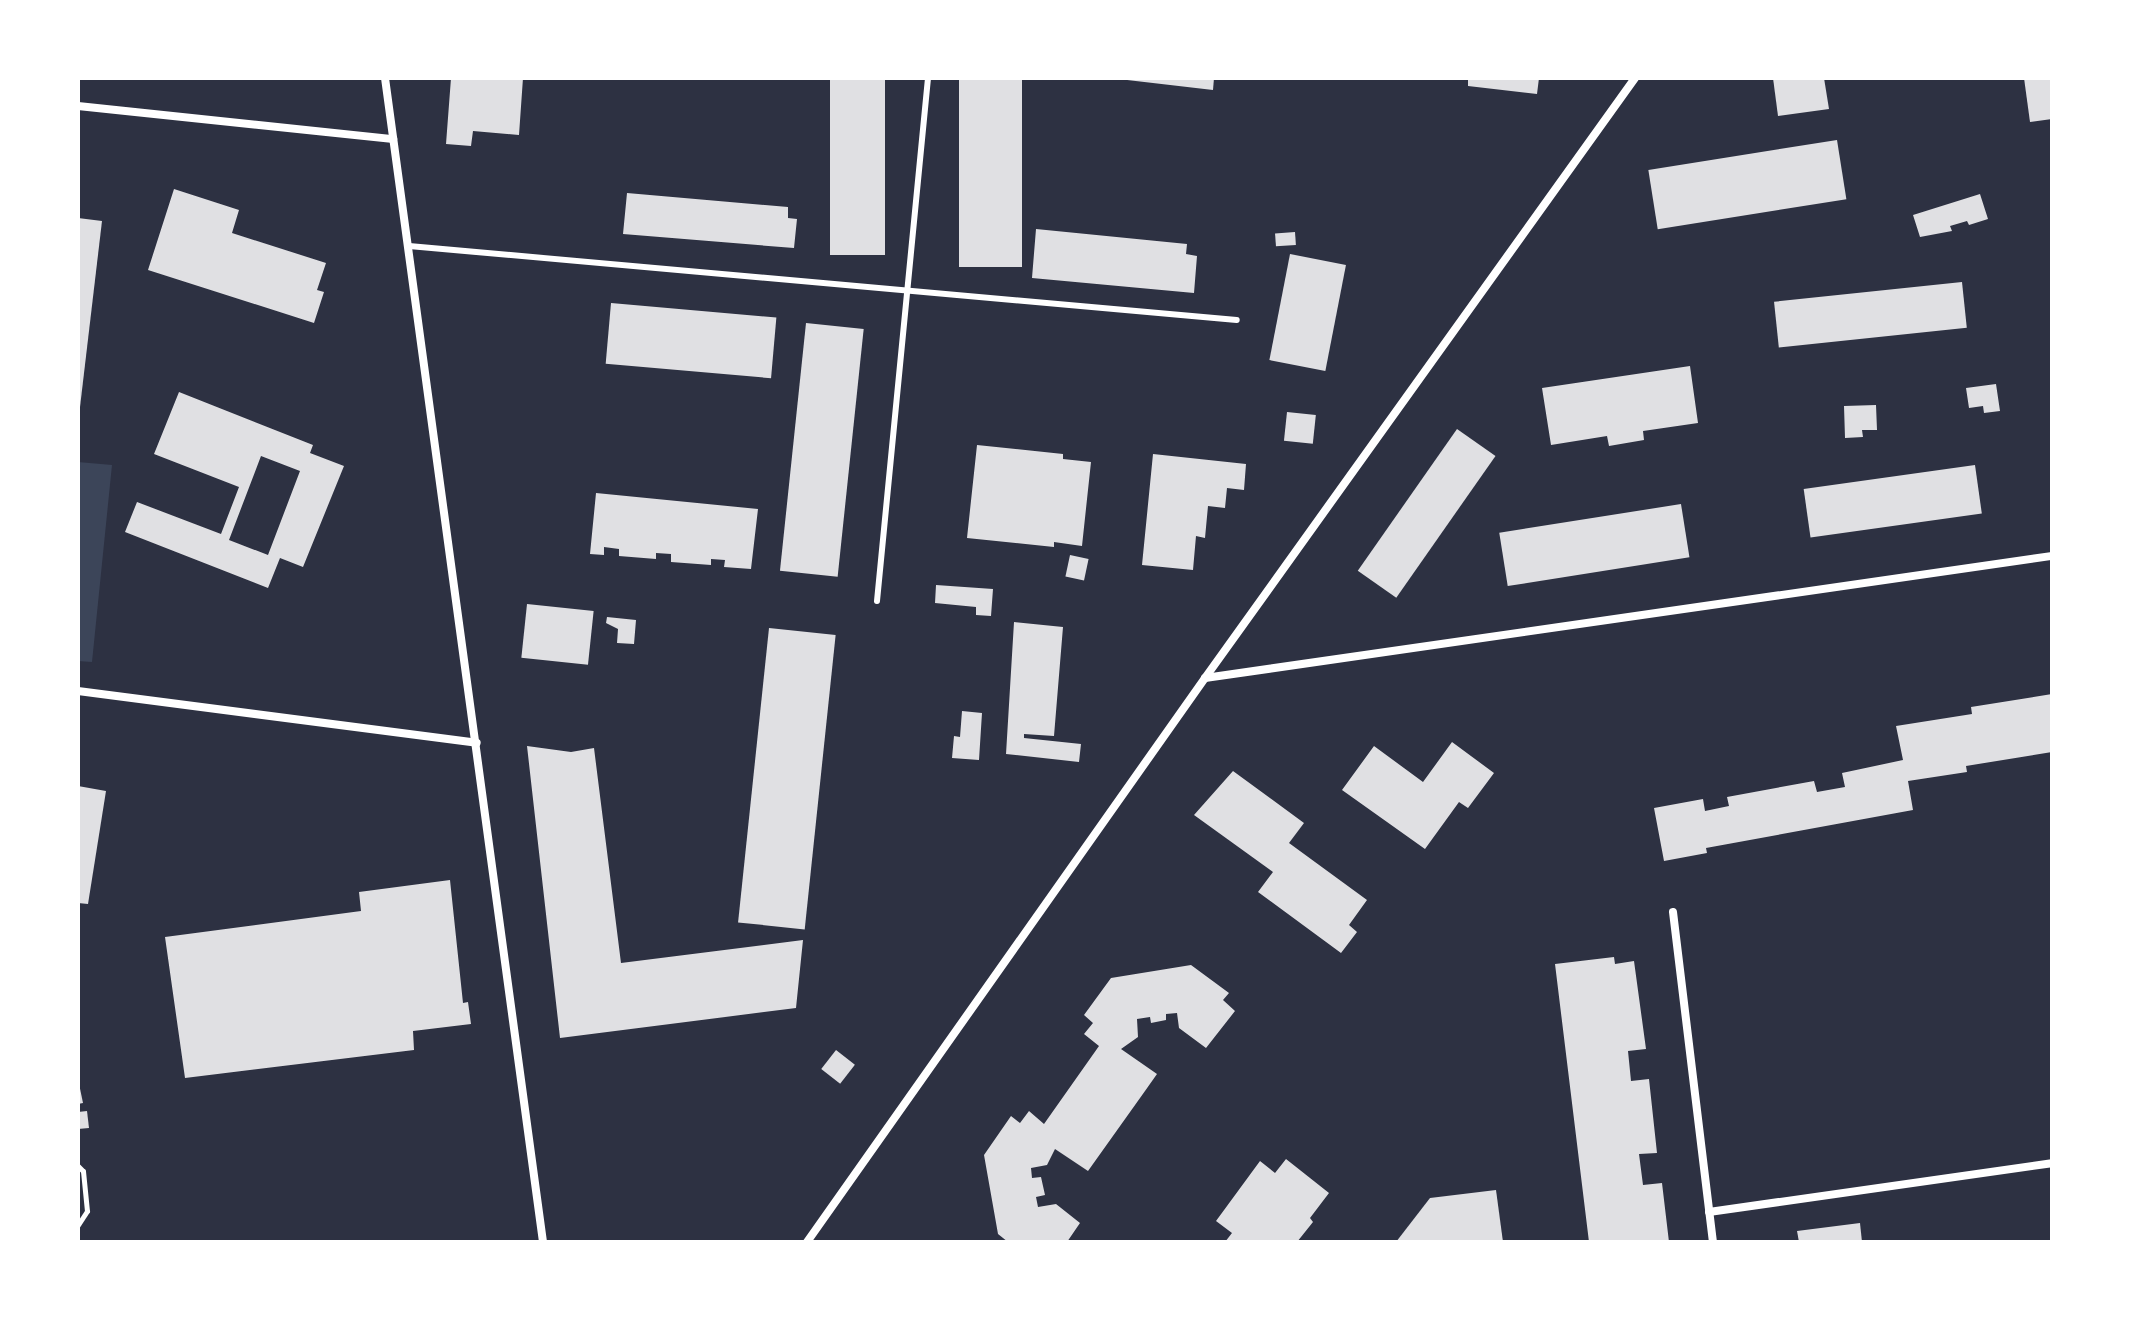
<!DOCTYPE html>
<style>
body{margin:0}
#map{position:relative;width:2130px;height:1320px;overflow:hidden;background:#2d3142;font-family:"Archivo Narrow",sans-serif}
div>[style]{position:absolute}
.green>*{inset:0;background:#3c4559}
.building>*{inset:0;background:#e0e0e3;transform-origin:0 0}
.path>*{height:5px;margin:-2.5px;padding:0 2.5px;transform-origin:2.5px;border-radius:2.5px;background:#fff}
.service>*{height:6px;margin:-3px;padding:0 3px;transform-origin:3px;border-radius:3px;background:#fff}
.minor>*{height:8px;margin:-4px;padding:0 4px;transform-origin:4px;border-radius:4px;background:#fff}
span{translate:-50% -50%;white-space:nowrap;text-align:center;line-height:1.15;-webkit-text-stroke:6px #fff;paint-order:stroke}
.frame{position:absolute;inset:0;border:80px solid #fff;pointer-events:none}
</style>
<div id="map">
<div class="green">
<div style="clip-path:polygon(78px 462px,112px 465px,92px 662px,78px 661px)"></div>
</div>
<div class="building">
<div style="clip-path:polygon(451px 78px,523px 78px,519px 135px,473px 131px,471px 146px,446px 144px)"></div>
<div style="left:830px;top:78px;width:55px;height:177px"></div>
<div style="left:959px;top:78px;width:63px;height:189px"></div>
<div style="clip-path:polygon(1110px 78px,1214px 78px,1213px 90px)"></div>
<div style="clip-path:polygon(1468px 78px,1539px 78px,1537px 94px,1468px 86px)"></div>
<div style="clip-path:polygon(1773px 78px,1824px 78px,1829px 109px,1778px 116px)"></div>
<div style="clip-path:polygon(2024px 78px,2052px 78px,2052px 119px,2030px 122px)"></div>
<div style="left:1837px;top:140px;width:60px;height:191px;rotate:81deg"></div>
<div style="clip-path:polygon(174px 189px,239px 210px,232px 233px,326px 263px,317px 290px,324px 292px,314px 323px,148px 270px)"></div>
<div style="clip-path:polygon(627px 193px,788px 207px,788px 218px,797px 219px,794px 248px,623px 234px)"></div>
<div style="clip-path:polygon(1980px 194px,1988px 219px,1969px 225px,1967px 221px,1950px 226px,1952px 231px,1920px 237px,1913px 215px)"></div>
<div style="clip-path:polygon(78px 218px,102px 221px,80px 407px,78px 406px)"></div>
<div style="clip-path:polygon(1036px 229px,1187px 244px,1186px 254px,1197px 256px,1194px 293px,1032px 278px)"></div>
<div style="left:1295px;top:232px;width:13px;height:20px;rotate:86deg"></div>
<div style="left:1290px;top:254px;width:57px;height:108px;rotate:11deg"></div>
<div style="left:1962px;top:282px;width:46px;height:189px;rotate:84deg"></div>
<div style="left:611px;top:303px;width:166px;height:61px;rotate:5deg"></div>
<div style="left:806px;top:323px;width:58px;height:249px;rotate:6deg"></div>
<div style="clip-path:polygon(1690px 366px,1698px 423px,1643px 431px,1644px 440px,1609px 446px,1607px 436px,1551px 445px,1542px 388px)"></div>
<div style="clip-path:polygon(1996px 384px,2000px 411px,1984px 413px,1983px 406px,1969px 408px,1966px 388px)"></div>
<div style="clip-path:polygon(evenodd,179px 392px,313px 445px,310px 453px,344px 466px,303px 567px,280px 558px,268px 588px,125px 532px,137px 502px,221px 534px,239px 487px,154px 454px,179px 392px,261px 456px,300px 471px,268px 555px,229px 540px,261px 456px)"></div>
<div style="clip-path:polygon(1876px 405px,1877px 430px,1862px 430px,1863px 437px,1845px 438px,1844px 406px)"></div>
<div style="left:1287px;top:412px;width:29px;height:29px;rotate:6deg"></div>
<div style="left:1457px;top:429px;width:47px;height:173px;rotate:35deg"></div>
<div style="clip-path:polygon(977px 445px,1063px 454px,1063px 459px,1091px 462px,1082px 546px,1054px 542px,1054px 547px,967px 538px)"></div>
<div style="clip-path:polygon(1153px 454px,1246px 464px,1244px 490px,1227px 488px,1225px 508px,1208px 506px,1205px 538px,1196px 536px,1193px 570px,1142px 565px)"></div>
<div style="left:1975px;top:465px;width:49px;height:173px;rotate:82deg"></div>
<div style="clip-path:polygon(596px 493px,758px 509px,751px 569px,724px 567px,725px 560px,711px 559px,711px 565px,671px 562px,671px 554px,656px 553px,656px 559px,619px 556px,619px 549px,604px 547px,604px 555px,590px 554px)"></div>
<div style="left:1681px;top:504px;width:54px;height:184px;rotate:81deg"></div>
<div style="left:1070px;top:555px;width:19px;height:22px;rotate:12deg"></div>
<div style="clip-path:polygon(936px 585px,993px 589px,991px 616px,976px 615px,976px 607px,935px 603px)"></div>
<div style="left:527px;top:604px;width:67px;height:54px;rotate:6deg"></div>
<div style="clip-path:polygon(607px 617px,636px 620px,634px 644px,617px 643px,618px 629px,606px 623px)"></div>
<div style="clip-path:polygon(1014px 622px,1063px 627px,1054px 736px,1024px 734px,1024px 738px,1081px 744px,1079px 762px,1006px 754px)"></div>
<div style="left:769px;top:628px;width:67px;height:296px;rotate:6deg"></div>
<div style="clip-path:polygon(2052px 694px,2052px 752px,1966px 766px,1967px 772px,1908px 781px,1913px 810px,1706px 848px,1707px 853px,1664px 861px,1654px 808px,1703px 799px,1705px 811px,1729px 806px,1727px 797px,1814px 781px,1817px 792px,1845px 787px,1842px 773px,1903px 760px,1896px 726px,1972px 714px,1971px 707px)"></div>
<div style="clip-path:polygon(962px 711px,982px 713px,979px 760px,952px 758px,954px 736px,960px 737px)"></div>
<div style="clip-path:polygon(1452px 742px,1494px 773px,1468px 808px,1459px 802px,1425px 849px,1342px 790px,1374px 746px,1423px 782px)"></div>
<div style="clip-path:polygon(527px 746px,571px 752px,594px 748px,621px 963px,803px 940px,796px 1008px,560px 1038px)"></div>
<div style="clip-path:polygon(1233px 771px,1304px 823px,1289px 843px,1367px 900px,1349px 925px,1357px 932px,1341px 953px,1258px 892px,1273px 872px,1194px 815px)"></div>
<div style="clip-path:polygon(78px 786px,106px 791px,88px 904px,78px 903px)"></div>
<div style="clip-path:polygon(450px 880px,463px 1003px,468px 1002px,471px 1024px,413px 1031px,414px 1050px,185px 1078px,165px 937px,361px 911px,359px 892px)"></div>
<div style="clip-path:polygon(1614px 957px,1615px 964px,1634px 961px,1646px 1049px,1628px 1051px,1631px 1081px,1649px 1079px,1657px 1153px,1639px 1154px,1643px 1185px,1662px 1183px,1669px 1242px,1589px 1242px,1555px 964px)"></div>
<div style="clip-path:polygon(1191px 965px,1229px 993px,1223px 1000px,1235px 1011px,1206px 1048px,1179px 1028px,1177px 1013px,1166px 1014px,1166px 1020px,1151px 1023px,1150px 1017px,1137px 1019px,1138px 1037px,1121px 1049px,1157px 1074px,1145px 1091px,1088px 1171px,1055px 1149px,1047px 1165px,1031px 1168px,1032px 1178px,1041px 1177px,1045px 1195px,1036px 1197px,1038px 1207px,1056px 1204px,1080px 1223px,1067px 1242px,1008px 1242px,998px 1234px,984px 1155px,1011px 1116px,1020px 1123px,1029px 1111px,1044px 1124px,1099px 1046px,1084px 1034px,1093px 1023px,1084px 1015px,1111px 978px)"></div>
<div style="left:836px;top:1050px;width:24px;height:24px;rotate:38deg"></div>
<div style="clip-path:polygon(78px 1079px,83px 1103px,78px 1104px)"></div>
<div style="clip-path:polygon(87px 1111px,89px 1128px,78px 1129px,78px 1112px)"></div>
<div style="clip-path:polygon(1286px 1159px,1329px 1193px,1310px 1218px,1313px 1222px,1297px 1242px,1225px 1242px,1232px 1233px,1216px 1221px,1260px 1161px,1275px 1173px)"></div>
<div style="clip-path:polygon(1496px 1190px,1503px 1242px,1396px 1242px,1430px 1198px)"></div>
<div style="clip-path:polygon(1860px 1223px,1862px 1242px,1799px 1242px,1797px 1231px)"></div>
</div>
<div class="path">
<div style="left:78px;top:1166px;width:7px;rotate:45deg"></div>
<div style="left:83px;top:1171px;width:40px;rotate:84.3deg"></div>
<div style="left:87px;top:1211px;width:17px;rotate:123deg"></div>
</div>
<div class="service">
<div style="left:409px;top:246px;width:831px;rotate:5.11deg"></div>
<div style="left:877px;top:601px;width:525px;rotate:-84.43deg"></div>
</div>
<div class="minor">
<div style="left:385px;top:78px;width:1175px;rotate:82.27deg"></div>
<div style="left:78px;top:106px;width:317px;rotate:6deg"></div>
<div style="left:1205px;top:678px;width:856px;rotate:-8.2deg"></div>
<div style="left:78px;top:691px;width:402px;rotate:7.4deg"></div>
<div style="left:1673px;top:912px;width:332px;rotate:83.1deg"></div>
<div style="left:1709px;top:1212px;width:346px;rotate:-8.1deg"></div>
<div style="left:807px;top:1242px;width:690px;rotate:-54.79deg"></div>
<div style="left:1205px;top:678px;width:738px;rotate:-54.37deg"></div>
</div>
<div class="frame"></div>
</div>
